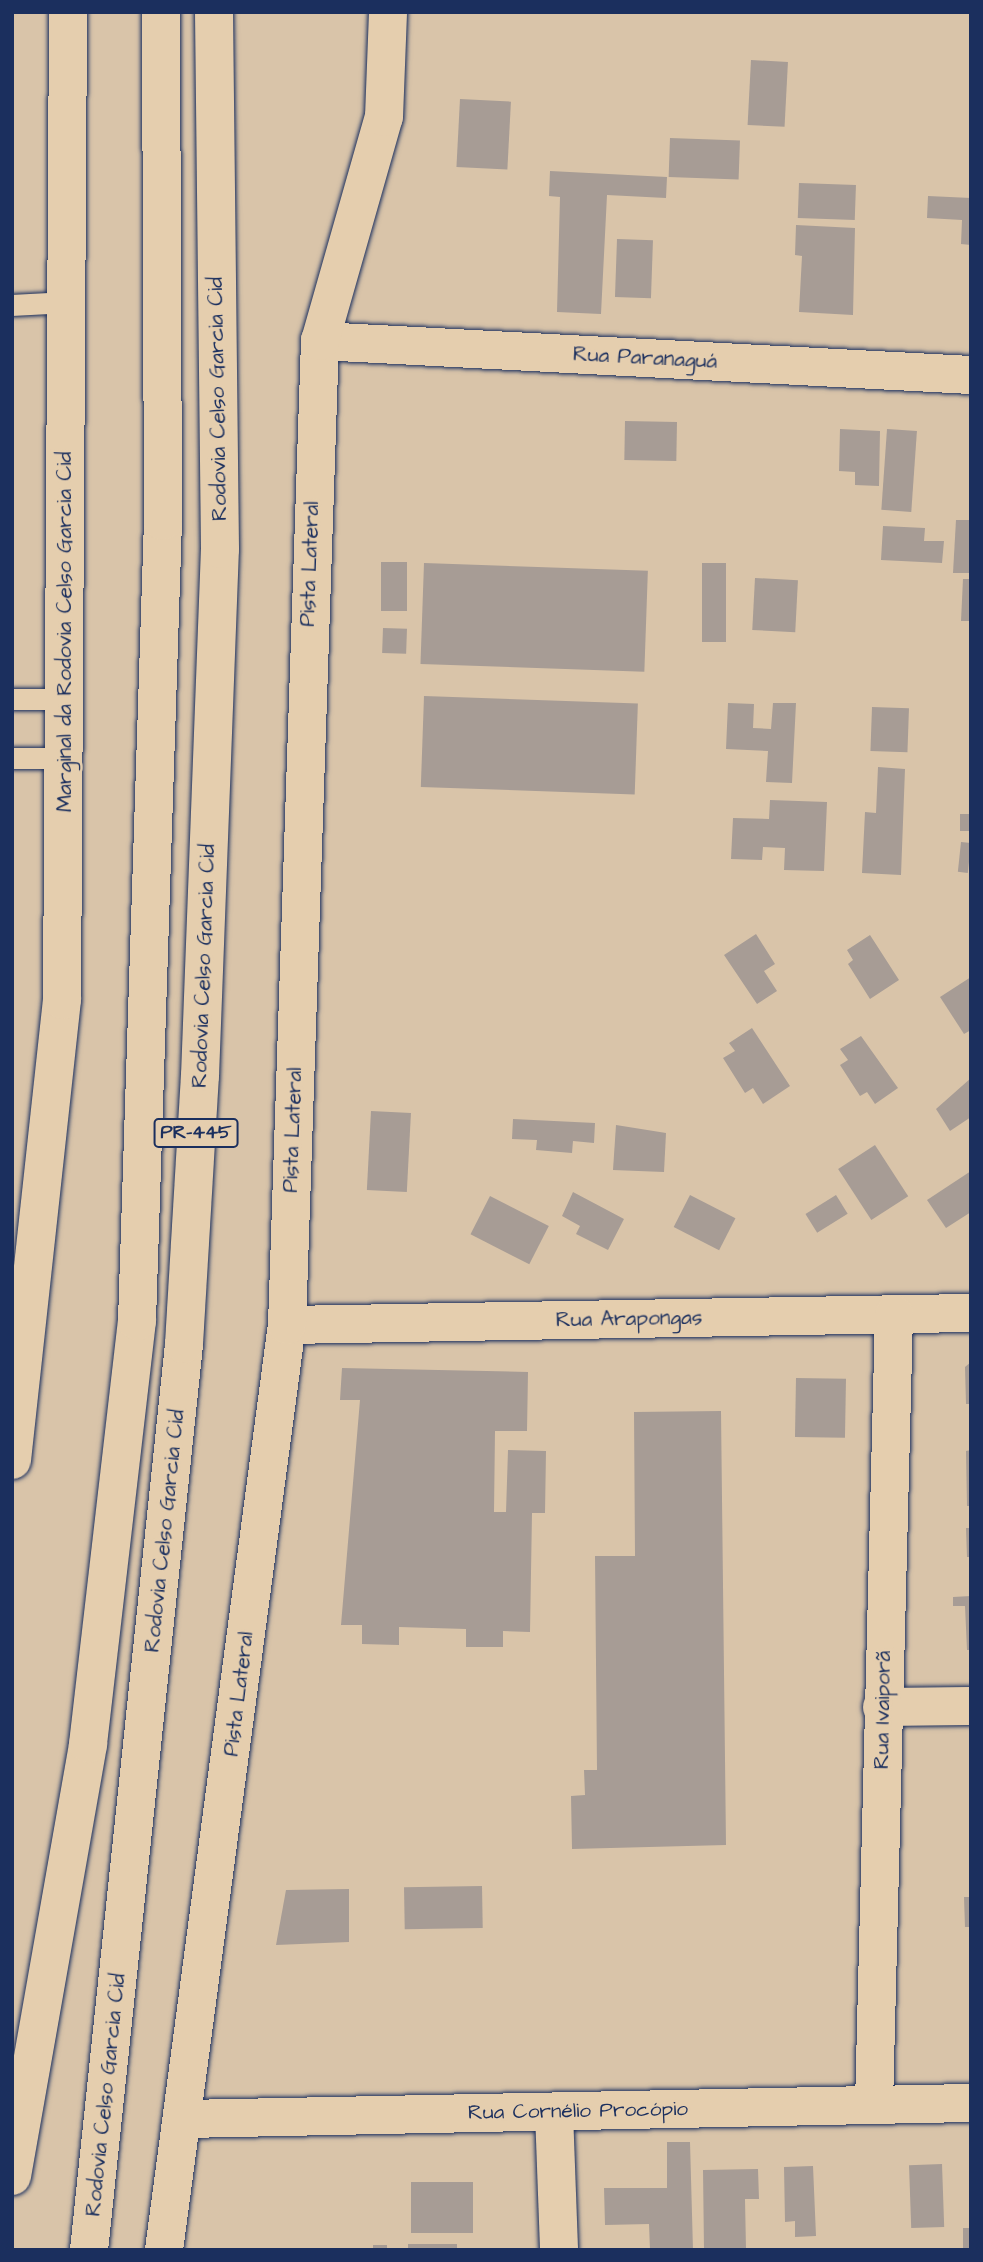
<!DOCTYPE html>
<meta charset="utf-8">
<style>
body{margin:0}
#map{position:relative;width:983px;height:2262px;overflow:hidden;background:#d9c4a9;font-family:"Architects Daughter",sans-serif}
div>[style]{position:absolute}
.building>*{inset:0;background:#a79c95;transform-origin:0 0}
.roads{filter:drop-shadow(0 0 2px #1b2f5e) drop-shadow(0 0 2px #1b2f5e)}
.lane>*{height:21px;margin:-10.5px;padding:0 10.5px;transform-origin:10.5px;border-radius:10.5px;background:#e5ceae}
.street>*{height:38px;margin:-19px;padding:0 19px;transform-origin:19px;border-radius:19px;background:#e5ceae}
.secondary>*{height:38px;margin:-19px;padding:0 19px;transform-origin:19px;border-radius:19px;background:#e5ceae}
.highway>*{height:38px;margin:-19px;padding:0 19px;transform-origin:19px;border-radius:19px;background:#e5ceae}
span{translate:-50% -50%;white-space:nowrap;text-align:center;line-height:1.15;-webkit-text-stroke:5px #e5ceae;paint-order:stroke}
.shield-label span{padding:2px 5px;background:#e5ceae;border:2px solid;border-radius:5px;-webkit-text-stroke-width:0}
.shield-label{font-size:19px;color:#1b2f5e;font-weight:700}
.street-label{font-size:21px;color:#1b2f5e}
.frame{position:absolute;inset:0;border:14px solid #1b2f5e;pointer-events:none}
</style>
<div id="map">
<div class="building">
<div style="left:751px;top:60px;width:37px;height:65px;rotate:3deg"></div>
<div style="left:460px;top:99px;width:51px;height:68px;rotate:3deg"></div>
<div style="left:670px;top:138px;width:70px;height:39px;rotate:2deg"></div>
<div style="clip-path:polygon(550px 171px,667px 177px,666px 198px,607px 195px,601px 314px,557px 312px,560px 197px,549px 196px)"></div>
<div style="left:799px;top:183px;width:57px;height:35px;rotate:2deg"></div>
<div style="clip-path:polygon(928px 196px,971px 198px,971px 245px,961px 244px,962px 220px,927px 218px)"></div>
<div style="clip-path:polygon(796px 225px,855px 228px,853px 315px,799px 312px,802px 256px,795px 255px)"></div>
<div style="left:617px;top:239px;width:36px;height:58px;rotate:2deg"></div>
<div style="left:625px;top:421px;width:52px;height:39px;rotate:1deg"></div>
<div style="clip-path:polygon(840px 429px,880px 431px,879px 486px,855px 485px,855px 472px,839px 471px)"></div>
<div style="left:887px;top:429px;width:30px;height:81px;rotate:4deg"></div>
<div style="clip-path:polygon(956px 520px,971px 520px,971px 573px,953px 573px)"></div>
<div style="clip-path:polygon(883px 526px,925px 528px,924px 541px,944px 541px,942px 563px,881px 560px)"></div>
<div style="left:381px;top:562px;width:26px;height:49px"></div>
<div style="left:424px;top:563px;width:224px;height:101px;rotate:2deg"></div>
<div style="left:702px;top:563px;width:24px;height:79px"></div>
<div style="left:755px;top:578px;width:43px;height:52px;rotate:3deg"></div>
<div style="clip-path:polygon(963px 579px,971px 579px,971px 621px,961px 621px)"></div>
<div style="left:383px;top:628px;width:24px;height:25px;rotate:2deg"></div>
<div style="left:424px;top:696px;width:214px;height:91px;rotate:2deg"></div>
<div style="clip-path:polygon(728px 703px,754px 704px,753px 728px,771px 729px,773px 703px,796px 703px,792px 783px,766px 782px,768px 751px,726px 749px)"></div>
<div style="left:872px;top:707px;width:37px;height:44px;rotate:2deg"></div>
<div style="clip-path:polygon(878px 767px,905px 769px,901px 875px,862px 873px,865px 812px,876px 813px)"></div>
<div style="clip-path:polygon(770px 800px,827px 802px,824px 871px,784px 870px,785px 848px,763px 847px,762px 860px,731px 859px,733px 818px,769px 819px)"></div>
<div style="left:960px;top:814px;width:11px;height:17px"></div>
<div style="left:961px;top:842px;width:10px;height:30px;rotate:6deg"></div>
<div style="clip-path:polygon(756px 934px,775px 964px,764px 971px,777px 991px,757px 1004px,724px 955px)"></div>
<div style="clip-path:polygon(870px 935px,899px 980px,870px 999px,848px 964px,853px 960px,847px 950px)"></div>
<div style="clip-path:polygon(971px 977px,971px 1030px,964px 1034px,940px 997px)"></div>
<div style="clip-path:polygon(752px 1028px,790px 1086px,763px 1104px,753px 1088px,745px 1093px,723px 1058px,735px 1051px,729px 1043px)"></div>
<div style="clip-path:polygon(861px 1036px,898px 1088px,875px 1104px,867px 1092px,860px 1096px,840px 1065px,848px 1060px,840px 1049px)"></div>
<div style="clip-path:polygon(971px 1078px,971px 1117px,950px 1131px,936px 1109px)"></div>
<div style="left:371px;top:1111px;width:40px;height:79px;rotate:3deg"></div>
<div style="clip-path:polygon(513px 1119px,595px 1123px,594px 1143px,573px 1141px,572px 1153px,536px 1150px,537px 1140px,512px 1139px)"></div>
<div style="clip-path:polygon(616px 1125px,666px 1133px,664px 1172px,613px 1170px)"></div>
<div style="left:875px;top:1145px;width:61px;height:44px;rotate:57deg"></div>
<div style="clip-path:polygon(971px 1171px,971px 1212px,946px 1228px,927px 1200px)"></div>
<div style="clip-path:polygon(573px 1192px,624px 1219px,608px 1250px,576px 1234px,580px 1226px,562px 1216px)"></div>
<div style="left:690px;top:1195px;width:51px;height:36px;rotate:27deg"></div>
<div style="left:836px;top:1195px;width:22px;height:36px;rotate:58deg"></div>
<div style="left:490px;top:1196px;width:66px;height:43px;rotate:27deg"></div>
<div style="clip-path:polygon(971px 1362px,971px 1404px,966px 1404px,965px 1367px)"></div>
<div style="clip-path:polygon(342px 1368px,528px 1372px,527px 1431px,495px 1431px,494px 1512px,506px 1512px,508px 1450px,546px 1451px,545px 1513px,532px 1513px,530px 1632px,503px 1631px,503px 1647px,466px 1647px,466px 1629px,399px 1627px,399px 1645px,362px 1644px,362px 1625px,341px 1625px,360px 1400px,340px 1400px)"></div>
<div style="left:796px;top:1378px;width:50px;height:59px;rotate:1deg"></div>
<div style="clip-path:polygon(721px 1411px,726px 1845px,572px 1849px,571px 1796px,585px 1795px,584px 1770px,597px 1770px,595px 1556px,635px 1556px,634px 1412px)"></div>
<div style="clip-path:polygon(971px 1450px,971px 1506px,967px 1506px,966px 1451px)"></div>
<div style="clip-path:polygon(966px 1528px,971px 1528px,971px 1557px,967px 1557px)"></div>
<div style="clip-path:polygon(971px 1596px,971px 1650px,967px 1650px,965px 1606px,953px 1606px,953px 1597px)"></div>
<div style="left:482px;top:1886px;width:42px;height:78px;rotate:89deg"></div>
<div style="clip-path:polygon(349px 1889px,349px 1942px,276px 1945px,286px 1890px)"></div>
<div style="clip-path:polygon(964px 1897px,971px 1897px,971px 1927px,965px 1927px)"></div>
<div style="clip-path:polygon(667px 2142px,690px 2142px,693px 2250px,650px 2250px,649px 2224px,605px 2225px,604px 2188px,667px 2188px)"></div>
<div style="left:942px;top:2164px;width:63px;height:33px;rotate:88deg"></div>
<div style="clip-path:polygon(813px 2166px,816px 2236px,795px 2237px,795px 2221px,785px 2222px,784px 2167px)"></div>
<div style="clip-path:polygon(758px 2169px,759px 2199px,745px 2199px,746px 2249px,704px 2250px,703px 2170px)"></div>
<div style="left:473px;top:2182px;width:51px;height:62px;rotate:90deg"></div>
<div style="left:963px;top:2228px;width:8px;height:22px"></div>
<div style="left:408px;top:2244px;width:49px;height:6px"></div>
<div style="left:373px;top:2245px;width:14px;height:5px"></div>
</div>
<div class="roads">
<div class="lane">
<div style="left:12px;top:305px;width:55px;rotate:-3.1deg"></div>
<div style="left:12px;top:699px;width:53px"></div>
<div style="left:12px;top:758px;width:52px"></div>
</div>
<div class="street">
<div style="left:320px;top:341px;width:652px;rotate:2.99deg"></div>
<div style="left:287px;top:1325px;width:684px;rotate:-1.01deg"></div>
<div style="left:882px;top:1707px;width:89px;rotate:-0.6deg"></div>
<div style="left:874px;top:2105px;width:791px;rotate:-88.55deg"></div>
<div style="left:554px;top:2112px;width:138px;rotate:87.9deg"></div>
<div style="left:185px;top:2119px;width:786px;rotate:-1.17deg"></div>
</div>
<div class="secondary">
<div style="left:12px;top:1460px;width:463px;rotate:-83.8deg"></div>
<div style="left:62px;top:1000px;width:988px;rotate:-89.65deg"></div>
<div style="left:164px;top:2250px;width:933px;rotate:-82.43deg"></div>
<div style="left:287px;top:1325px;width:985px;rotate:-88.08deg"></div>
<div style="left:320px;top:341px;width:233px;rotate:-74.1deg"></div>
<div style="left:384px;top:117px;width:105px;rotate:-87.8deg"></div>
</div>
<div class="highway">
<div style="left:12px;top:2176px;width:439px;rotate:-80deg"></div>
<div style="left:88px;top:1744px;width:426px;rotate:-83.4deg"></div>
<div style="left:137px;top:1321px;width:800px;rotate:-88.14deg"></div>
<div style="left:163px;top:521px;width:509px;rotate:-90.23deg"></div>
<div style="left:89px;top:2250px;width:911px;rotate:-84.01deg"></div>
<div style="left:184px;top:1344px;width:268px;rotate:-86.6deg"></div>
<div style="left:200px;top:1076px;width:527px;rotate:-87.83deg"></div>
<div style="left:220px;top:549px;width:537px;rotate:-90.64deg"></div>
</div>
</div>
<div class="shield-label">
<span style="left:196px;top:1133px">PR-445</span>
</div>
<div class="street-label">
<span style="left:645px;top:358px;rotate:3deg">Rua Paranaguá</span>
<span style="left:218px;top:399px;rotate:-91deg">Rodovia Celso Garcia Cid</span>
<span style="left:310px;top:564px;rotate:-88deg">Pista Lateral</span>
<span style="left:65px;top:632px;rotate:-90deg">Marginal da Rodovia Celso Garcia Cid</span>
<span style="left:204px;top:966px;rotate:-88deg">Rodovia Celso Garcia Cid</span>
<span style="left:293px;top:1130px;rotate:-88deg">Pista Lateral</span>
<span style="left:629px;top:1319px;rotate:-1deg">Rua Arapongas</span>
<span style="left:165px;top:1531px;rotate:-84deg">Rodovia Celso Garcia Cid</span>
<span style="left:239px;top:1694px;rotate:-83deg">Pista Lateral</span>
<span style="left:883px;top:1710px;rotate:-89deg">Rua Ivaiporã</span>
<span style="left:106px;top:2095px;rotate:-84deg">Rodovia Celso Garcia Cid</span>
<span style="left:578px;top:2111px;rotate:-1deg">Rua Cornélio Procópio</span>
</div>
<div class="frame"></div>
</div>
